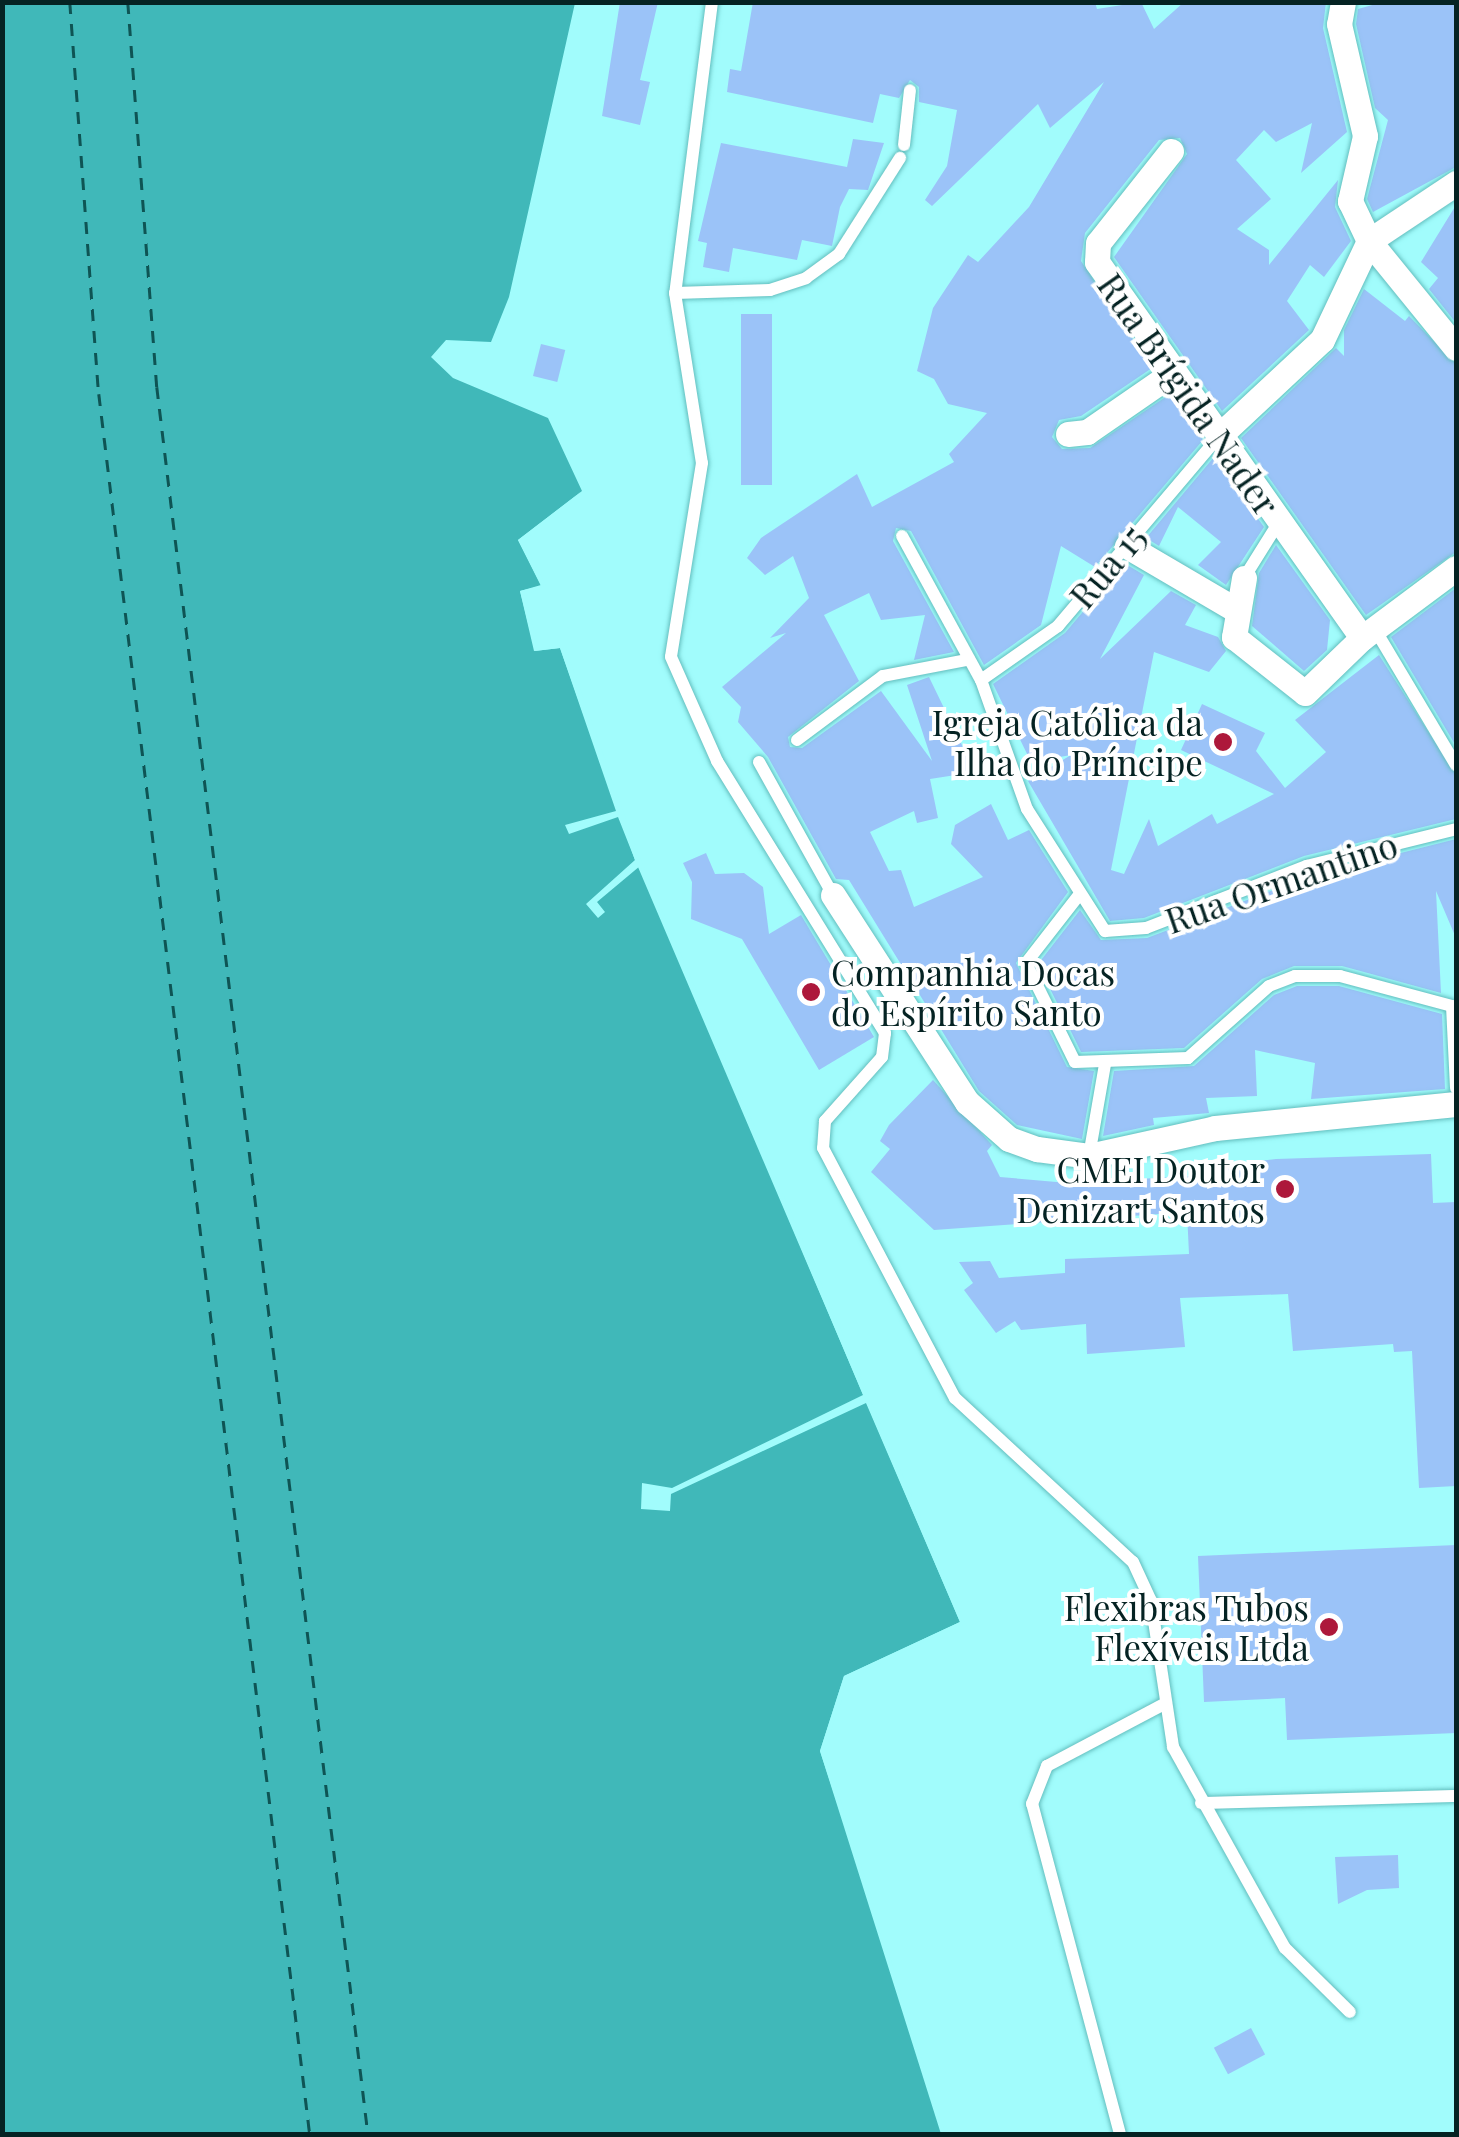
<!DOCTYPE html>
<meta charset="utf-8">
<style>
body{margin:0}
#map{position:relative;width:1459px;height:2137px;overflow:hidden;background:#a1fcfc;font-family:"Playfair Display",serif}
div>[style]{position:absolute}
.water>*{inset:0;background:#40b8b9}
.pier>*{inset:0;background:#a1fcfc}
.ferry>*{height:2.5px;margin-top:-1.25px;transform-origin:0;background:repeating-linear-gradient(90deg,#0e5454 0 12px,transparent 0 22px)}
.building>*{inset:0;background:#9bc3f8;transform-origin:0 0}
.roads{filter:drop-shadow(0 0 2px #63bebe) drop-shadow(0 0 2px #63bebe)}
.lane>*{height:12px;margin:-6px;padding:0 6px;transform-origin:6px;border-radius:6px;background:#fff}
.street>*{height:25px;margin:-12.5px;padding:0 12.5px;transform-origin:12.5px;border-radius:12.5px;background:#fff}
.dots>*{width:28px;height:28px;translate:-50% -50%;box-sizing:border-box;border:5px solid #fff;border-radius:50%}
span{translate:-50% -50%;white-space:nowrap;text-align:center;line-height:1.15;-webkit-text-stroke:8px #fff;paint-order:stroke}
.street-label{font-size:35px;color:#052323}
.poi-label{font-size:35px;color:#052323}
.right{translate:-100% -50%;text-align:right}
.left{translate:0 -50%;text-align:left}
.frame{position:absolute;inset:0;border:5px solid #052323;pointer-events:none}
</style>
<div id="map">
<div class="water">
<div style="clip-path:polygon(3px 3px,575px 3px,509px 297px,491px 342px,446px 340px,431px 357px,453px 378px,548px 418px,582px 491px,518px 540px,541px 586px,520px 591px,535px 651px,560px 648px,635px 860px,960px 1622px,844px 1676px,820px 1751px,941px 2134px,3px 2134px)"></div>
</div>
<div class="pier">
<div style="clip-path:polygon(582px 491px,524px 541px,546px 585px,526px 595px,538px 646px,565px 646px,640px 858px,965px 1621px,848px 1680px,825px 1751px,946px 2134px,820px 1751px,844px 1676px,960px 1622px,866px 1403px,671px 1494px,670px 1511px,641px 1509px,642px 1483px,672px 1488px,863px 1395px,640px 866px,597px 902px,605px 912px,598px 918px,586px 904px,635px 860px,618px 817px,569px 834px,565px 825px,616px 811px,560px 648px,534px 651px,520px 591px,541px 585px,518px 540px)"></div>
</div>
<div class="ferry">
<div style="left:70px;top:2px;width:393px;rotate:85.8deg"></div>
<div style="left:99px;top:394px;width:1753px;rotate:83.09deg"></div>
<div style="left:128px;top:2px;width:386px;rotate:85.7deg"></div>
<div style="left:157px;top:387px;width:1760px;rotate:83.11deg"></div>
</div>
<div class="building">
<div style="clip-path:polygon(620px 2px,658px 2px,640px 80px,650px 82px,640px 125px,602px 116px)"></div>
<div style="clip-path:polygon(753px 2px,1095px 2px,1097px 9px,1141px 2px,1154px 29px,1184px 2px,1326px 2px,1323px 28px,1347px 132px,1301px 173px,1312px 123px,1276px 142px,1264px 130px,1236px 160px,1271px 199px,1237px 229px,1269px 250px,1269px 265px,1338px 180px,1335px 207px,1351px 241px,1324px 277px,1310px 265px,1287px 301px,1309px 330px,1222px 411px,1114px 257px,1187px 154px,1180px 138px,1159px 140px,1085px 233px,1081px 261px,1152px 368px,1081px 416px,1059px 420px,1052px 437px,1062px 449px,1090px 448px,1170px 394px,1203px 440px,1095px 567px,1061px 546px,1041px 625px,984px 665px,911px 531px,896px 528px,893px 541px,954px 652px,914px 660px,925px 615px,881px 620px,869px 593px,824px 615px,859px 681px,788px 737px,790px 747px,802px 748px,881px 691px,932px 761px,907px 685px,929px 677px,975px 772px,930px 779px,938px 818px,917px 823px,914px 811px,870px 832px,889px 871px,901px 870px,914px 907px,983px 877px,951px 844px,955px 825px,991px 804px,1008px 840px,1029px 830px,1068px 892px,1016px 963px,1067px 1067px,1094px 1071px,1082px 1139px,1017px 1125px,979px 1091px,849px 880px,836px 879px,768px 757px,738px 722px,741px 707px,722px 687px,786px 633px,770px 638px,809px 598px,793px 556px,765px 575px,747px 558px,761px 538px,857px 474px,872px 507px,954px 462px,949px 454px,987px 413px,948px 404px,934px 379px,917px 371px,933px 308px,968px 255px,978px 262px,1029px 207px,1104px 82px,1050px 128px,1038px 104px,932px 206px,925px 200px,947px 166px,957px 110px,919px 102px,919px 87px,910px 80px,899px 98px,880px 94px,873px 123px,727px 92px,730px 69px,741px 71px)"></div>
<div style="clip-path:polygon(1383px 2px,1456px 2px,1456px 167px,1373px 212px,1367px 199px,1388px 120px,1375px 108px,1356px 24px,1358px 9px)"></div>
<div style="clip-path:polygon(853px 139px,884px 143px,868px 190px,849px 189px,840px 207px,832px 246px,802px 240px,797px 260px,733px 248px,729px 272px,703px 267px,707px 243px,698px 241px,721px 143px,847px 167px)"></div>
<div style="clip-path:polygon(1456px 205px,1456px 323px,1429px 289px,1438px 278px,1421px 262px)"></div>
<div style="clip-path:polygon(1364px 289px,1405px 321px,1409px 316px,1456px 364px,1456px 552px,1366px 615px,1241px 438px,1336px 348px,1344px 356px,1344px 330px)"></div>
<div style="left:772px;top:314px;width:171px;height:31px;rotate:90deg"></div>
<div style="left:541px;top:344px;width:25px;height:33px;rotate:14deg"></div>
<div style="clip-path:polygon(1214px 457px,1264px 527px,1226px 585px,1198px 565px,1221px 542px,1178px 507px,1159px 546px,1146px 538px)"></div>
<div style="clip-path:polygon(1276px 545px,1330px 620px,1327px 650px,1304px 671px,1252px 626px,1259px 573px)"></div>
<div style="clip-path:polygon(1124px 563px,1144px 575px,1100px 659px,1171px 591px,1196px 605px,1185px 625px,1218px 637px,1226px 651px,1209px 672px,1154px 652px,1111px 870px,1124px 874px,1149px 819px,1158px 846px,1212px 814px,1217px 824px,1274px 794px,1181px 750px,1202px 704px,1265px 733px,1256px 751px,1285px 788px,1326px 752px,1295px 720px,1379px 655px,1456px 775px,1456px 819px,1304px 856px,1144px 918px,1110px 921px,1028px 781px,1071px 755px,1031px 762px,993px 684px,1065px 633px)"></div>
<div style="clip-path:polygon(1456px 588px,1456px 746px,1391px 637px)"></div>
<div style="clip-path:polygon(1456px 839px,1456px 938px,1436px 891px,1441px 993px,1342px 966px,1294px 966px,1262px 979px,1184px 1048px,1081px 1052px,1038px 964px,1080px 910px,1101px 940px,1147px 938px,1310px 876px)"></div>
<div style="clip-path:polygon(706px 853px,715px 874px,744px 873px,763px 887px,769px 934px,801px 915px,874px 1037px,819px 1070px,742px 939px,691px 919px,692px 882px,683px 863px)"></div>
<div style="clip-path:polygon(1297px 986px,1339px 986px,1442px 1014px,1445px 1089px,1311px 1099px,1315px 1063px,1255px 1050px,1257px 1096px,1206px 1098px,1209px 1113px,1153px 1118px,1154px 1125px,1103px 1136px,1114px 1071px,1194px 1066px,1274px 995px)"></div>
<div style="clip-path:polygon(933px 1080px,992px 1145px,987px 1151px,1000px 1177px,1068px 1183px,1226px 1174px,1231px 1164px,1276px 1159px,1431px 1154px,1433px 1203px,1456px 1202px,1456px 1486px,1419px 1488px,1412px 1351px,1394px 1352px,1393px 1344px,1293px 1351px,1288px 1294px,1180px 1298px,1185px 1347px,1087px 1354px,1086px 1324px,1021px 1330px,1015px 1321px,996px 1333px,964px 1290px,973px 1283px,959px 1262px,990px 1261px,999px 1278px,1065px 1273px,1065px 1259px,1189px 1254px,1187px 1212px,934px 1230px,871px 1172px,890px 1149px,880px 1141px,889px 1125px)"></div>
<div style="clip-path:polygon(1456px 1545px,1456px 1733px,1287px 1740px,1285px 1698px,1204px 1702px,1198px 1556px)"></div>
<div style="clip-path:polygon(1398px 1855px,1399px 1888px,1367px 1890px,1338px 1904px,1335px 1857px)"></div>
<div style="left:1251px;top:2028px;width:30px;height:42px;rotate:62deg"></div>
</div>
<div class="roads">
<div class="lane">
<div style="left:712px;top:2px;width:293px;rotate:97.2deg"></div>
<div style="left:675px;top:293px;width:172px;rotate:81deg"></div>
<div style="left:702px;top:463px;width:196px;rotate:99.1deg"></div>
<div style="left:671px;top:657px;width:114px;rotate:66.1deg"></div>
<div style="left:717px;top:761px;width:320px;rotate:58.3deg"></div>
<div style="left:885px;top:1033px;width:24px;rotate:97deg"></div>
<div style="left:882px;top:1057px;width:86px;rotate:131.7deg"></div>
<div style="left:825px;top:1121px;width:27px;rotate:94deg"></div>
<div style="left:823px;top:1148px;width:283px;rotate:62.2deg"></div>
<div style="left:955px;top:1398px;width:242px;rotate:42.7deg"></div>
<div style="left:1133px;top:1562px;width:43px;rotate:65.2deg"></div>
<div style="left:1151px;top:1601px;width:148px;rotate:81.4deg"></div>
<div style="left:1173px;top:1747px;width:230px;rotate:60.9deg"></div>
<div style="left:1285px;top:1948px;width:91px;rotate:44.6deg"></div>
<div style="left:904px;top:145px;width:55px;rotate:-83.8deg"></div>
<div style="left:675px;top:293px;width:95px;rotate:-1.8deg"></div>
<div style="left:770px;top:290px;width:38px;rotate:-18deg"></div>
<div style="left:806px;top:278px;width:41px;rotate:-36deg"></div>
<div style="left:839px;top:254px;width:114px;rotate:-57.6deg"></div>
<div style="left:902px;top:536px;width:164px;rotate:61.3deg"></div>
<div style="left:981px;top:680px;width:137px;rotate:70.4deg"></div>
<div style="left:1027px;top:809px;width:145px;rotate:57.4deg"></div>
<div style="left:1105px;top:931px;width:41px;rotate:-4.2deg"></div>
<div style="left:1146px;top:928px;width:173px;rotate:-21.1deg"></div>
<div style="left:1307px;top:866px;width:154px;rotate:-13.9deg"></div>
<div style="left:1244px;top:578px;width:66px;rotate:-58deg"></div>
<div style="left:1376px;top:631px;width:156px;rotate:59.2deg"></div>
<div style="left:981px;top:680px;width:94px;rotate:-35deg"></div>
<div style="left:1058px;top:626px;width:250px;rotate:-49.7deg"></div>
<div style="left:797px;top:740px;width:107px;rotate:-36.7deg"></div>
<div style="left:883px;top:676px;width:85px;rotate:-10.9deg"></div>
<div style="left:759px;top:762px;width:152px;rotate:60.9deg"></div>
<div style="left:1079px;top:895px;width:86px;rotate:127.9deg"></div>
<div style="left:1026px;top:963px;width:110px;rotate:63.7deg"></div>
<div style="left:1075px;top:1062px;width:113px;rotate:-2deg"></div>
<div style="left:1188px;top:1058px;width:108px;rotate:-41.6deg"></div>
<div style="left:1269px;top:986px;width:28px;rotate:-21deg"></div>
<div style="left:1295px;top:976px;width:45px"></div>
<div style="left:1340px;top:976px;width:116px;rotate:15deg"></div>
<div style="left:1452px;top:1006px;width:82px;rotate:87.2deg"></div>
<div style="left:1089px;top:1156px;width:93px;rotate:-80.1deg"></div>
<div style="left:1201px;top:1803px;width:255px;rotate:-1.6deg"></div>
<div style="left:1120px;top:2134px;width:342px;rotate:-104.9deg"></div>
<div style="left:1032px;top:1804px;width:41px;rotate:-68.5deg"></div>
<div style="left:1047px;top:1766px;width:130px;rotate:-27.9deg"></div>
</div>
<div class="street">
<div style="left:1343px;top:2px;width:22px;rotate:100deg"></div>
<div style="left:1339px;top:24px;width:115px;rotate:76.9deg"></div>
<div style="left:1365px;top:136px;width:67px;rotate:103deg"></div>
<div style="left:1350px;top:201px;width:44px;rotate:64.6deg"></div>
<div style="left:1369px;top:241px;width:138px;rotate:50.9deg"></div>
<div style="left:1171px;top:151px;width:117px;rotate:128.4deg"></div>
<div style="left:1098px;top:243px;width:19px;rotate:93deg"></div>
<div style="left:1097px;top:262px;width:460px;rotate:54.8deg"></div>
<div style="left:1068px;top:434px;width:19px;rotate:-6deg"></div>
<div style="left:1087px;top:432px;width:106px;rotate:-34.6deg"></div>
<div style="left:1220px;top:435px;width:139px;rotate:-43deg"></div>
<div style="left:1322px;top:340px;width:110px;rotate:-64.6deg"></div>
<div style="left:1369px;top:241px;width:105px;rotate:-33.7deg"></div>
<div style="left:1127px;top:546px;width:126px;rotate:30.4deg"></div>
<div style="left:1244px;top:578px;width:60px;rotate:99.6deg"></div>
<div style="left:1234px;top:637px;width:90px;rotate:38.3deg"></div>
<div style="left:1305px;top:693px;width:79px;rotate:-44deg"></div>
<div style="left:1362px;top:638px;width:117px;rotate:-36.7deg"></div>
<div style="left:833px;top:895px;width:247px;rotate:57.1deg"></div>
<div style="left:967px;top:1102px;width:56px;rotate:41.4deg"></div>
<div style="left:1009px;top:1139px;width:30px;rotate:20deg"></div>
<div style="left:1037px;top:1149px;width:52px;rotate:7.7deg"></div>
<div style="left:1089px;top:1156px;width:129px;rotate:-12.5deg"></div>
<div style="left:1215px;top:1128px;width:242px;rotate:-5.7deg"></div>
</div>
</div>
<div class="dots">
<div style="left:1223px;top:742px;background:#ad183b"></div>
<div style="left:811px;top:992px;background:#ad183b"></div>
<div style="left:1285px;top:1189px;background:#ad183b"></div>
<div style="left:1329px;top:1627px;background:#ad183b"></div>
</div>
<div class="street-label">
<span style="left:1189px;top:394px;rotate:55deg">Rua Brígida Nader</span>
<span style="left:1107px;top:566px;rotate:-50deg">Rua 15</span>
<span style="left:1281px;top:882px;rotate:-19deg">Rua Ormantino</span>
</div>
<div class="poi-label">
<span class="right" style="left:1203px;top:742px">Igreja Católica da<br>Ilha do Príncipe</span>
<span class="left" style="left:831px;top:992px">Companhia Docas<br>do Espírito Santo</span>
<span class="right" style="left:1265px;top:1189px">CMEI Doutor<br>Denizart Santos</span>
<span class="right" style="left:1309px;top:1627px">Flexibras Tubos<br>Flexíveis Ltda</span>
</div>
<div class="frame"></div>
</div>
